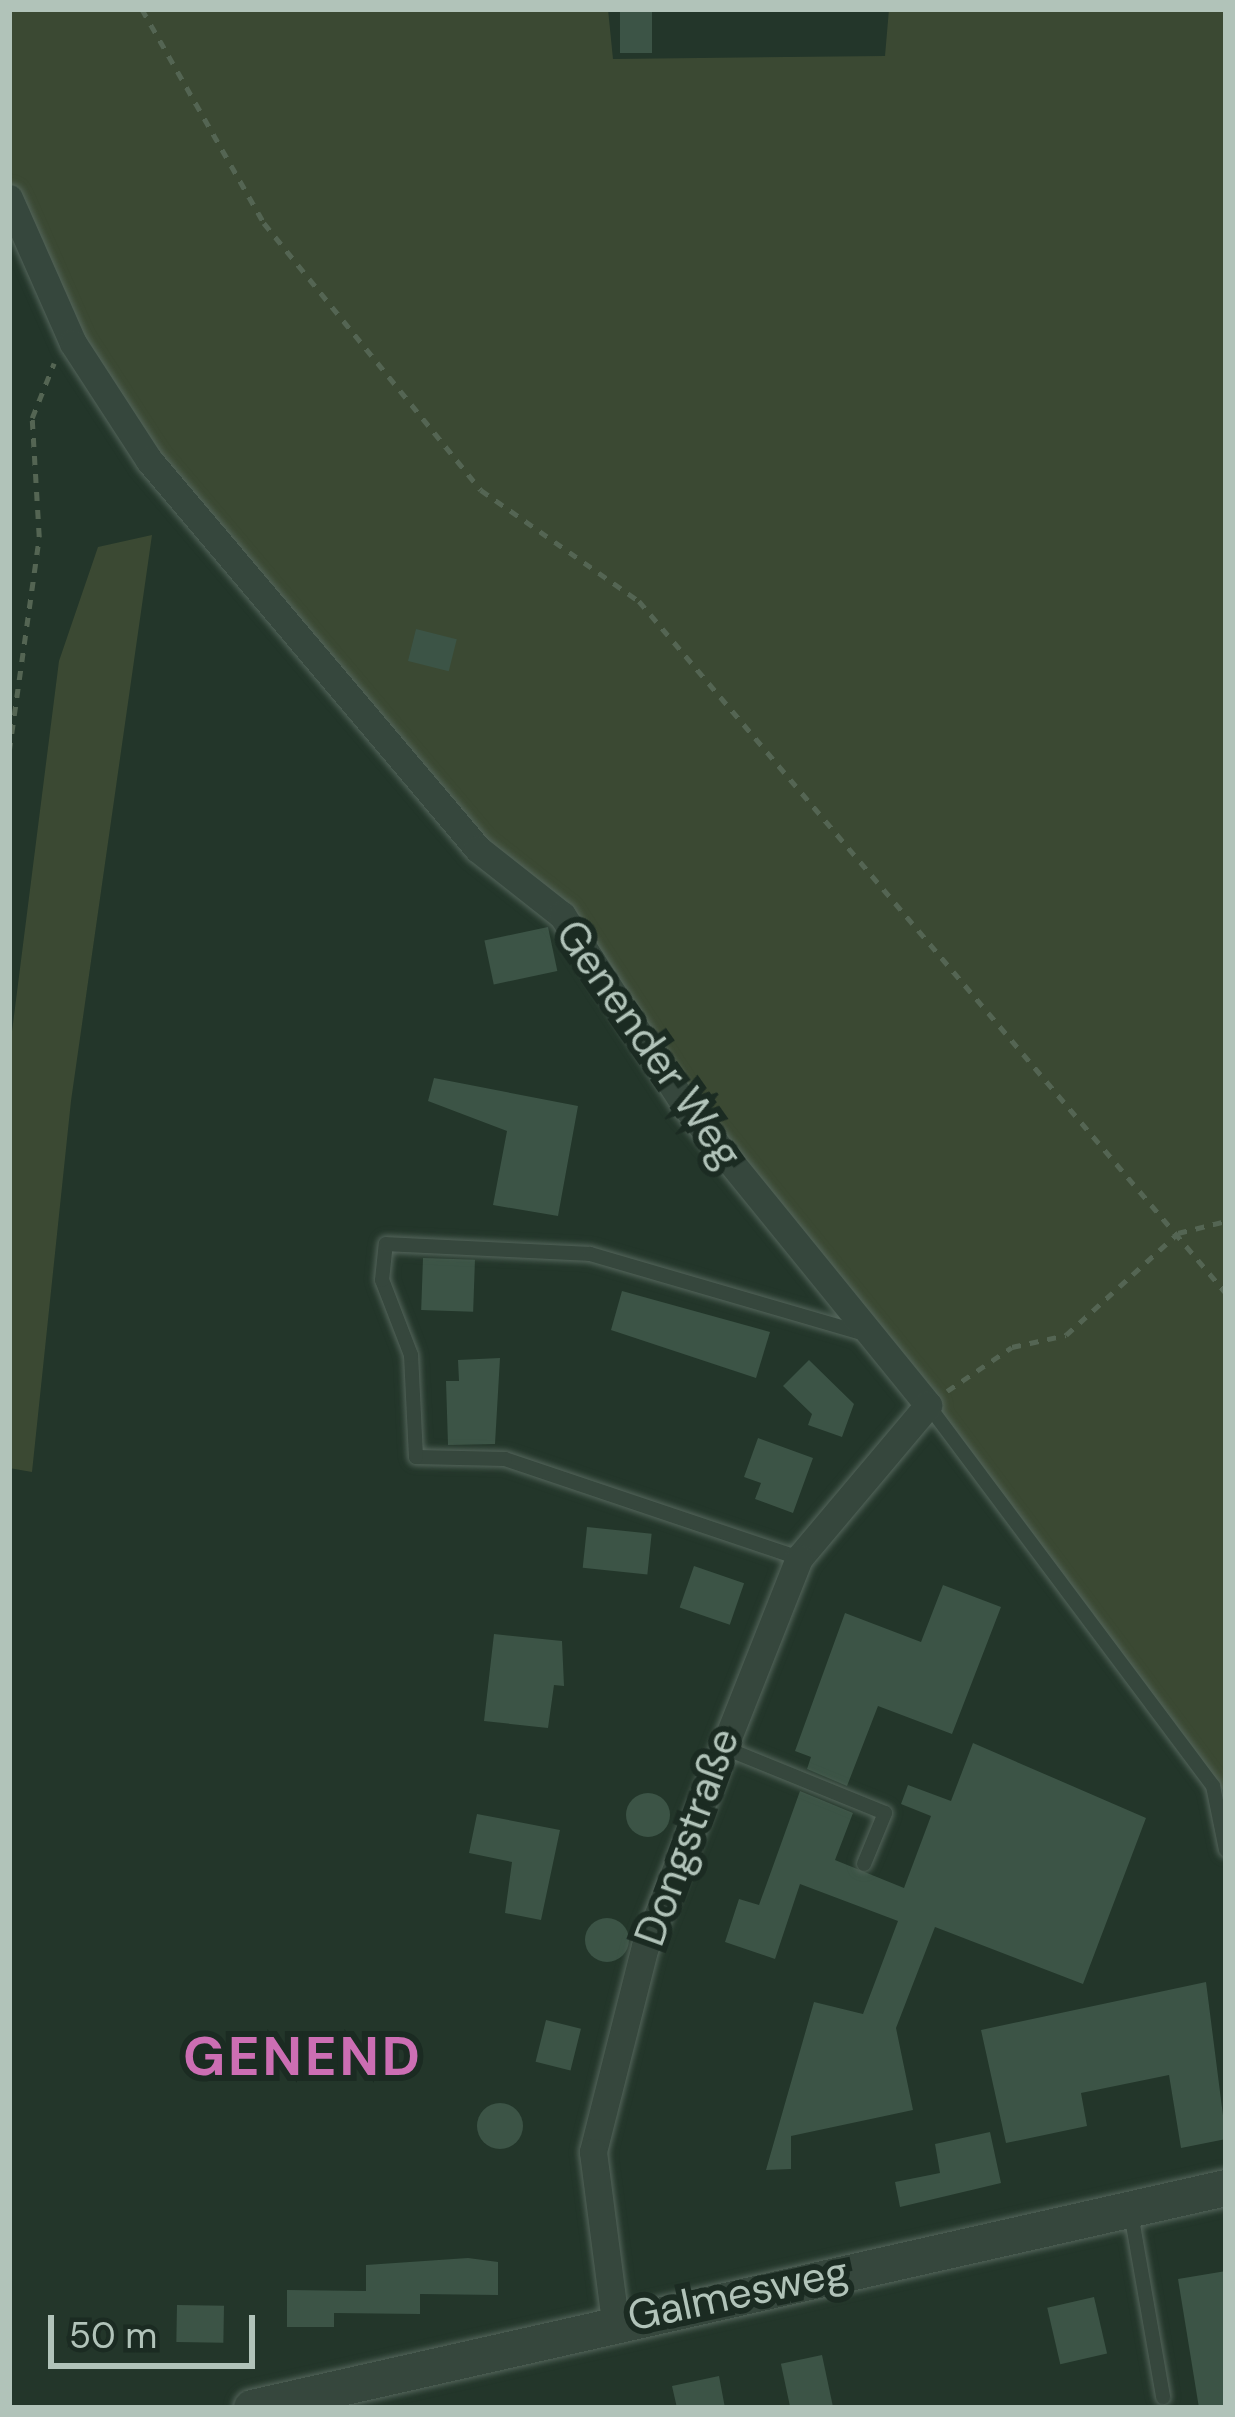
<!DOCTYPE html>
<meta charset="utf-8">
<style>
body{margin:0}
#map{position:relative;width:1235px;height:2417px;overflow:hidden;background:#23362a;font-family:"DM Sans",sans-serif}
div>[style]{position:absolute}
.green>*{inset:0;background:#3b4933}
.building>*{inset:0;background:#3c5446;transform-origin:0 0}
.round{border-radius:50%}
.path>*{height:4.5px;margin-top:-2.25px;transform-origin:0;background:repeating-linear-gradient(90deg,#546553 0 9px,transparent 0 18px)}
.roads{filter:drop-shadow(0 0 3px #54655b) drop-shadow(0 0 3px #54655b)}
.service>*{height:14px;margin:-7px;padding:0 7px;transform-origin:7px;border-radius:7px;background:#36473d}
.minor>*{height:27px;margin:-13.5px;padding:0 13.5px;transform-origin:13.5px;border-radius:13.5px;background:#36473d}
.tertiary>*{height:36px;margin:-18px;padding:0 18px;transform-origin:18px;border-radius:18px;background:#36473d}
span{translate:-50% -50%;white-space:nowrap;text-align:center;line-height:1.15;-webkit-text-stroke:12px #1b2b22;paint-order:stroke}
.street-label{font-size:42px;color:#b1c3b9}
.district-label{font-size:54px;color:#cc6eb3;font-weight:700;letter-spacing:3px}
.frame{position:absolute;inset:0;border:12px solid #b1c3b9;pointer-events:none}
.scale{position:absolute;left:48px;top:2315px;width:207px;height:54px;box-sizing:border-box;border:6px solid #b1c3b9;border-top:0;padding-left:15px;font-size:36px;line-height:42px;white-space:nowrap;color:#b1c3b9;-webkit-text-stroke:9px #1b2b22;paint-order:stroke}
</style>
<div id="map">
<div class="green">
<div style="clip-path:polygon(9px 9px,608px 9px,613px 59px,885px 56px,889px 9px,1226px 9px,1226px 1794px,686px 1107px,562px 915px,478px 849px,149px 460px,9px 198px)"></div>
<div style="clip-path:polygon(152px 535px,71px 1101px,32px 1472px,9px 1468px,9px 1055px,59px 661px,98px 547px)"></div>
</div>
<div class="building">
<div style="left:620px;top:9px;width:32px;height:44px"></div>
<div style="left:416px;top:629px;width:42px;height:33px;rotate:14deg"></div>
<div style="left:548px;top:927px;width:45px;height:65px;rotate:78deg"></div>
<div style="clip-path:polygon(434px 1078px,578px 1106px,558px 1216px,493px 1205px,507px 1131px,428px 1101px)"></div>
<div style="left:423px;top:1258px;width:52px;height:52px;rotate:2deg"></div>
<div style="clip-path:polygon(622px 1291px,770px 1332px,756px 1378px,611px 1330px)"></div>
<div style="clip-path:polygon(500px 1358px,495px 1444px,448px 1445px,446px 1381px,459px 1381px,458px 1360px)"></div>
<div style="clip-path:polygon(809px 1360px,854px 1404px,842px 1437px,808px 1425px,812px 1414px,783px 1386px)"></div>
<div style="clip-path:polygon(758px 1438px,813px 1458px,793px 1513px,755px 1499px,761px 1483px,744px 1477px)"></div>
<div style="left:587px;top:1527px;width:65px;height:41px;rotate:6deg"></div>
<div style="left:694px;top:1566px;width:53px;height:44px;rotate:19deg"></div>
<div style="clip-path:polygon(943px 1585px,1001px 1607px,952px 1734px,878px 1706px,847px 1786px,807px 1769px,811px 1757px,795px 1751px,845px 1613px,921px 1642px)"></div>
<div style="clip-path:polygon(494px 1634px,562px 1641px,564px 1686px,554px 1685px,548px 1728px,484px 1721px)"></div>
<div style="clip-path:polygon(973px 1743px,1146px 1818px,1083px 1984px,935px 1927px,896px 2028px,913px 2110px,791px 2136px,791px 2169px,766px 2170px,814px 2002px,863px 2014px,898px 1921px,800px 1884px,775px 1959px,725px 1942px,739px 1899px,759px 1905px,800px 1791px,853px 1813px,835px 1860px,904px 1888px,931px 1816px,901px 1804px,908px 1785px,951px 1801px)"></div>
<div class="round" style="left:626px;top:1793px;width:44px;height:44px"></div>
<div style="clip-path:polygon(477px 1814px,560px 1830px,541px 1920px,505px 1913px,512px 1862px,469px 1853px)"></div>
<div class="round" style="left:585px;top:1918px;width:44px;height:44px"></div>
<div style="clip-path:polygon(1206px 1982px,1226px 2139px,1181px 2148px,1169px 2075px,1081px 2093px,1087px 2126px,1006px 2143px,981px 2030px)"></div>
<div style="left:546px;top:2020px;width:36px;height:43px;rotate:14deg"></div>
<div class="round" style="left:477px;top:2103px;width:46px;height:46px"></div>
<div style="clip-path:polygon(990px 2132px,1001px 2183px,900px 2207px,895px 2182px,940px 2173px,935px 2144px)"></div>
<div style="clip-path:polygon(468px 2258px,498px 2262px,498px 2295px,420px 2294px,420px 2314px,334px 2313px,334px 2327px,287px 2327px,287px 2290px,366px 2291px,366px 2265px)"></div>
<div style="clip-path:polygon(1226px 2271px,1226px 2408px,1199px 2408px,1178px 2279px)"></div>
<div style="left:1094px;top:2297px;width:58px;height:48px;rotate:77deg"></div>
<div style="left:177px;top:2305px;width:47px;height:37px;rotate:1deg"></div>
<div style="left:822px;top:2355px;width:51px;height:42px;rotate:78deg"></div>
<div style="clip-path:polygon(719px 2376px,725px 2408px,677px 2408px,672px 2386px)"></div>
</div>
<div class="path">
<div style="left:142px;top:9px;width:246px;rotate:60.3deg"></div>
<div style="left:264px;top:223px;width:344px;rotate:50.9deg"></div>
<div style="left:481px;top:490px;width:193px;rotate:35.1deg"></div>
<div style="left:639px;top:601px;width:907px;rotate:49.69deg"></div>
<div style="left:9px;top:751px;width:216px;rotate:-82deg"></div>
<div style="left:39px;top:537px;width:119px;rotate:-93.4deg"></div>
<div style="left:32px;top:418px;width:59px;rotate:-68.2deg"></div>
<div style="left:947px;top:1391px;width:78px;rotate:-34.1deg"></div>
<div style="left:1012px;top:1347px;width:55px;rotate:-12.5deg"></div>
<div style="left:1066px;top:1335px;width:151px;rotate:-42.3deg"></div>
<div style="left:1178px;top:1233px;width:49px;rotate:-14deg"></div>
</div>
<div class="roads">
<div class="service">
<div style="left:928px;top:1405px;width:476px;rotate:53.2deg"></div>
<div style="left:1213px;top:1786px;width:65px;rotate:78.5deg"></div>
<div style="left:799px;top:1558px;width:310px;rotate:-161.4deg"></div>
<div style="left:505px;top:1459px;width:89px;rotate:-178.7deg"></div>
<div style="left:416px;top:1457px;width:102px;rotate:-92.8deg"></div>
<div style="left:411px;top:1355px;width:80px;rotate:-111.1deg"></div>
<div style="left:382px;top:1280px;width:36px;rotate:-84deg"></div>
<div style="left:386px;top:1244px;width:204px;rotate:2.8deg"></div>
<div style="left:590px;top:1254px;width:283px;rotate:16.2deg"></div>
<div style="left:720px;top:1746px;width:178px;rotate:22.1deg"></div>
<div style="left:885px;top:1813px;width:55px;rotate:112.4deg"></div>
<div style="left:1131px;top:2213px;width:187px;rotate:80.1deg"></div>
</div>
<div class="minor">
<div style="left:9px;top:198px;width:158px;rotate:66.2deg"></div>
<div style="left:73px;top:343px;width:140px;rotate:57deg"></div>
<div style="left:149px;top:460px;width:509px;rotate:49.78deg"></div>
<div style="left:478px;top:849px;width:107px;rotate:38.2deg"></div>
<div style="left:562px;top:915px;width:229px;rotate:57.1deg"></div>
<div style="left:686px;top:1107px;width:384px;rotate:50.9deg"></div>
<div style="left:928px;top:1405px;width:200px;rotate:130.1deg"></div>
<div style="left:799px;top:1558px;width:417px;rotate:111.6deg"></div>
<div style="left:645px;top:1946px;width:212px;rotate:104.2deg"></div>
<div style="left:593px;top:2152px;width:170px;rotate:82.6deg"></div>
</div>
<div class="tertiary">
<div style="left:252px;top:2408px;width:999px;rotate:-12.73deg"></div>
</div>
</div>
<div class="street-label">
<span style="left:649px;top:1044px;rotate:55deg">Genender Weg</span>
<span style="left:687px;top:1837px;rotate:-70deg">Dongstraße</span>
<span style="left:738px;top:2294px;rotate:-12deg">Galmesweg</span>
</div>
<div class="district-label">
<span style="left:303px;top:2057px">GENEND</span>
</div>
<div class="frame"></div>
<div class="scale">50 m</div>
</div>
